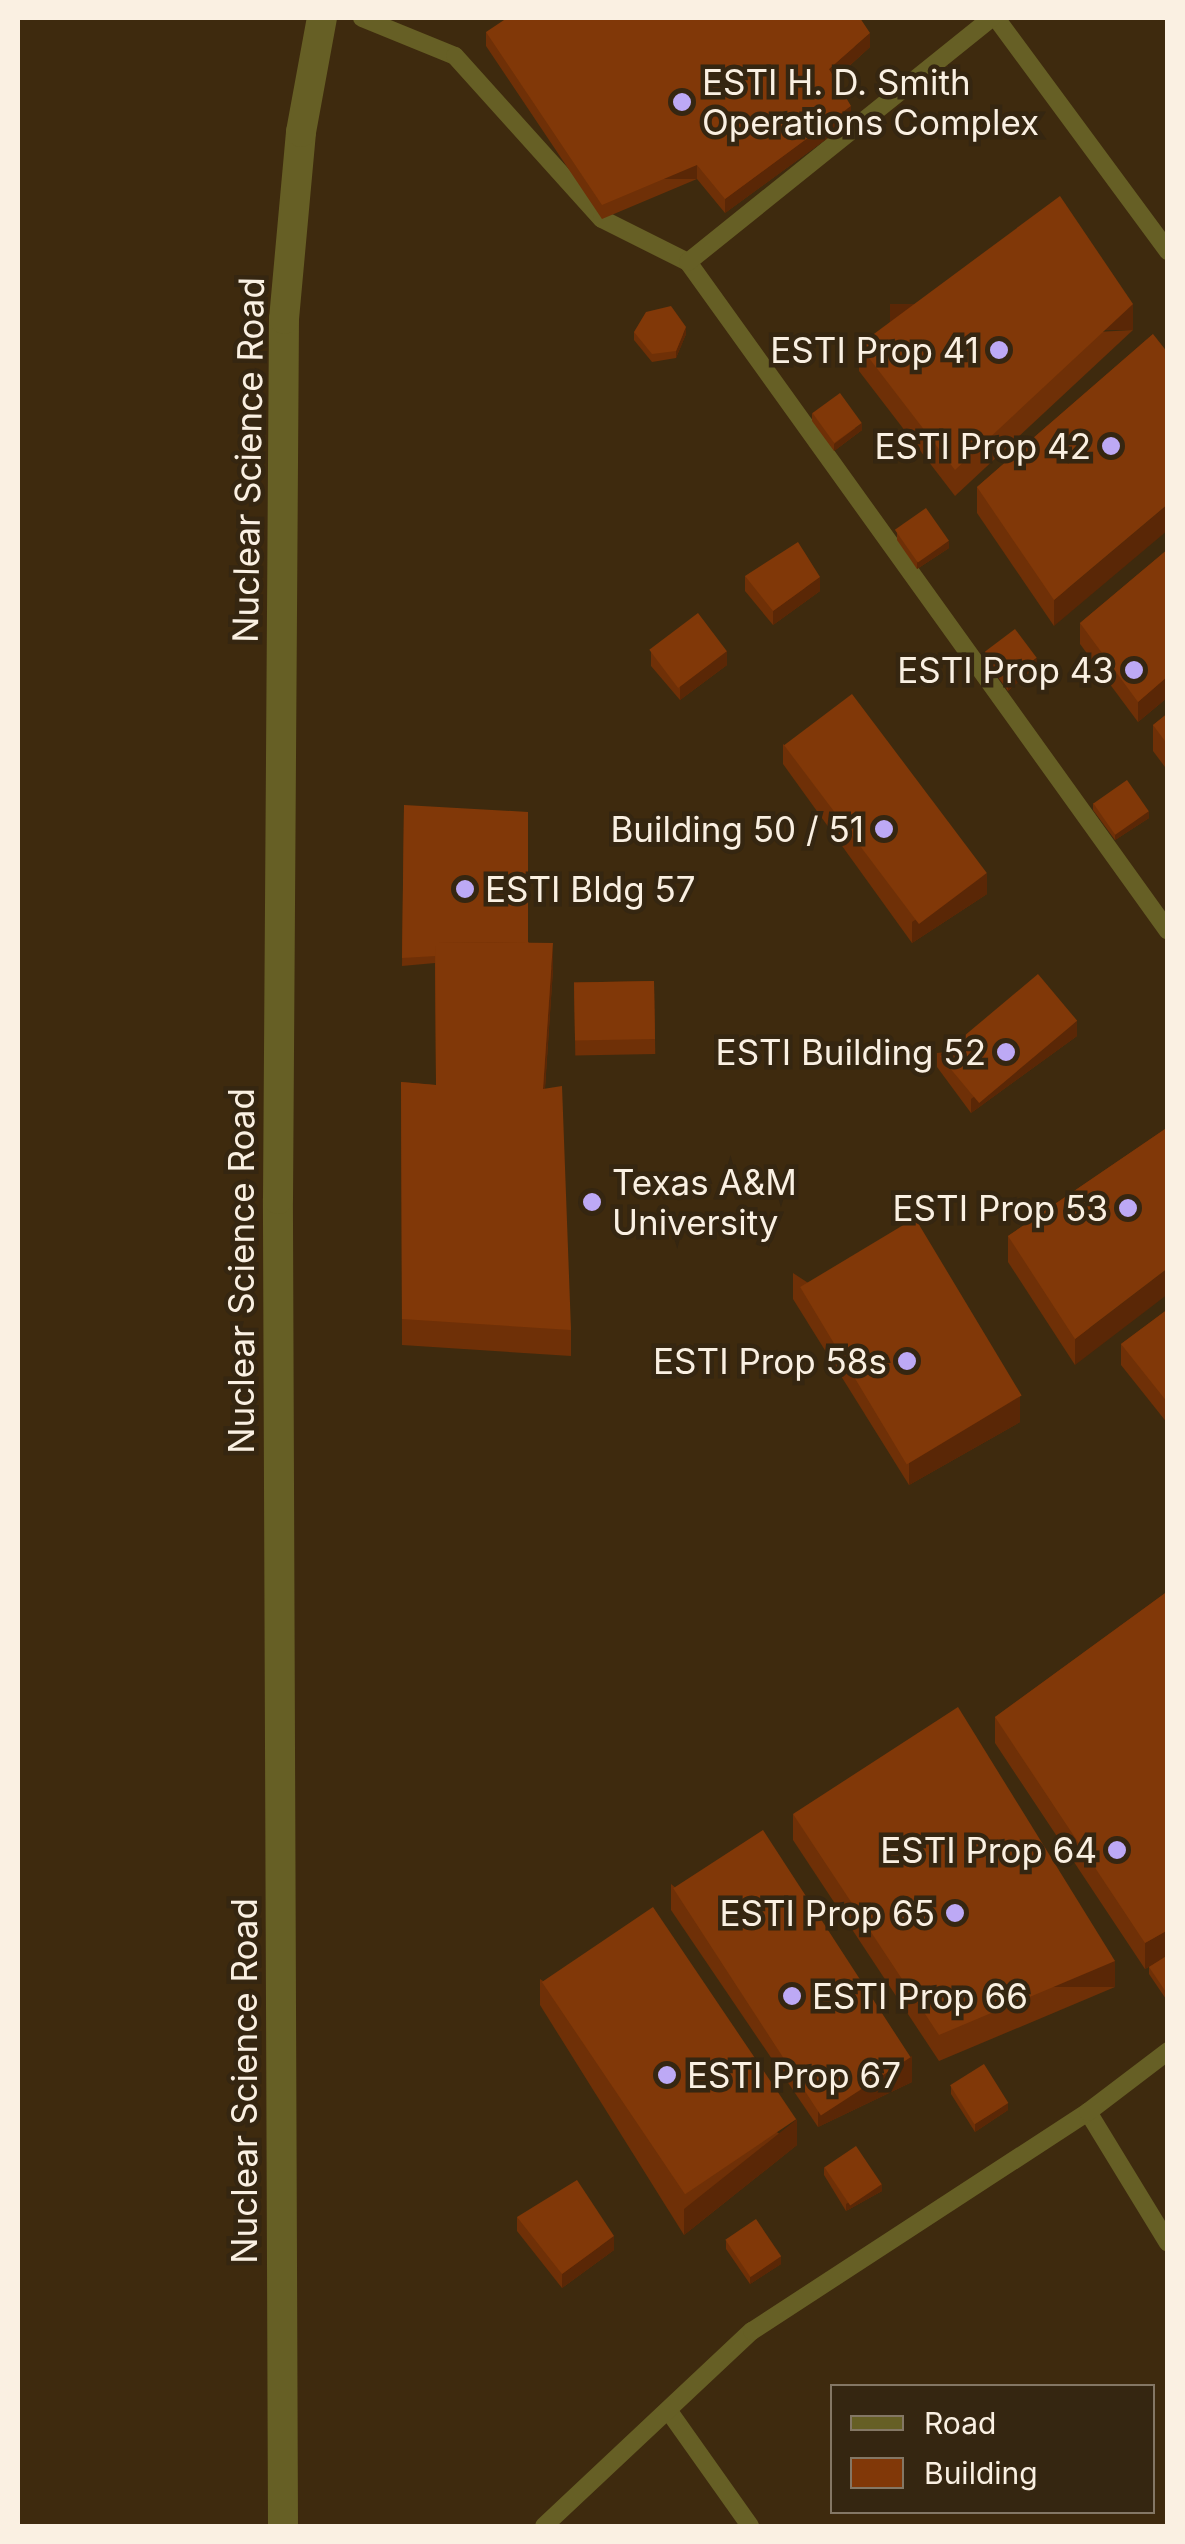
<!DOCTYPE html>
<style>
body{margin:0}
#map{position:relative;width:1185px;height:2544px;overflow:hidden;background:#352611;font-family:Inter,sans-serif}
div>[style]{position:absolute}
.built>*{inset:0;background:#3e2a0e}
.lane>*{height:18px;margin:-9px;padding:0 9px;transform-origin:9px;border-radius:9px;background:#665f25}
.street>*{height:30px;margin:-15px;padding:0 15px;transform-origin:15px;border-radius:15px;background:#665f25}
.wall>*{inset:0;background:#6f3007;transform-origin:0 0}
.shaded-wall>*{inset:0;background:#5a2706;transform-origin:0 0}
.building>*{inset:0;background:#813808;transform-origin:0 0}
.dots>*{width:28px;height:28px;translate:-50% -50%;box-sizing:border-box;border:5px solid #352611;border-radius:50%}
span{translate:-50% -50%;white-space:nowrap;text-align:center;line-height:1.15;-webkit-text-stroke:9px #352611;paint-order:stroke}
.poi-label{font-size:35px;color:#faf0e2}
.left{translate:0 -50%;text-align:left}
.right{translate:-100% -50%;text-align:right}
.street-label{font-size:35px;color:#faf0e2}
.frame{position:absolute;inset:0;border:20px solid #faf0e2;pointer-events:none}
.legend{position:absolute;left:830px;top:2384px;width:325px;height:130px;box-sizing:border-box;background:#352611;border:2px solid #847765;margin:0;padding:12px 18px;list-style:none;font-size:30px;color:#faf0e2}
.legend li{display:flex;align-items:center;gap:20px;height:50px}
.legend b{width:50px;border:2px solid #847765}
</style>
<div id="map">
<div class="built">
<div style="clip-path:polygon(evenodd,18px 18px,1167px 18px,1167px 2526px,18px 2526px,18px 18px,832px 2386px,1152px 2386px,1152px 2512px,832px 2512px,832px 2386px)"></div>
</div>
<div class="lane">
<div style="left:362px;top:18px;width:100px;rotate:22.2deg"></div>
<div style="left:455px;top:56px;width:219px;rotate:48deg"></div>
<div style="left:602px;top:219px;width:96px;rotate:26.6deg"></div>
<div style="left:688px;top:262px;width:823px;rotate:54.34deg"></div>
<div style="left:996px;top:18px;width:290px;rotate:53.6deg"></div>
<div style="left:688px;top:262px;width:389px;rotate:-38.8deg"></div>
<div style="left:1088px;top:2112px;width:153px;rotate:58.6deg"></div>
<div style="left:668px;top:2410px;width:142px;rotate:54.7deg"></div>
<div style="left:544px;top:2526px;width:285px;rotate:-43.2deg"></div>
<div style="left:752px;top:2331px;width:401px;rotate:-33.1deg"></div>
<div style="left:1088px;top:2112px;width:101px;rotate:-37.3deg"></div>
</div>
<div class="street">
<div style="left:283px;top:2526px;width:1327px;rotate:-90.22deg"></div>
<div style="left:278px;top:1199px;width:880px;rotate:-89.61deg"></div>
<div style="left:284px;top:319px;width:188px;rotate:-84.8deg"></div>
<div style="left:301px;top:132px;width:116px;rotate:-79.6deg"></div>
</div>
<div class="wall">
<div style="clip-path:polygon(486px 32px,870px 47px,835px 79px,851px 121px,725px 213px,697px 179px,602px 219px,486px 46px)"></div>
<div style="clip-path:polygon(1133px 330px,955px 496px,859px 371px,859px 345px)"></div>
<div style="clip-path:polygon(634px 332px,686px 334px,676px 358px,652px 362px,634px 340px)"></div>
<div style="clip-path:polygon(1153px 334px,1054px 626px,977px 513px,977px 487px)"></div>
<div style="clip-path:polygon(812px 413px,862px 430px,834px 451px,812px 421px)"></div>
<div style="clip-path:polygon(897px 532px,949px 548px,917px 569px,897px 540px)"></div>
<div style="clip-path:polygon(1168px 549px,1168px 697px,1138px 722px,1080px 644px,1080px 623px)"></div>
<div style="clip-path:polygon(745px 576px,820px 591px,773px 625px,745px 591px)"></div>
<div style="clip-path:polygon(985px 651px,1037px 665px,1008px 691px,985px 659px)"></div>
<div style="clip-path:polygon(651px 652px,727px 665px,680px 700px,651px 666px)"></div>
<div style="clip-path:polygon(1168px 713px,1168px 771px,1153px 751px,1153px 725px)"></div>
<div style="clip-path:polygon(783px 744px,987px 894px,912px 943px,783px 764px)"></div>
<div style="clip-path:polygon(1093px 803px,1149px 818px,1115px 840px,1093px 810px)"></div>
<div style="clip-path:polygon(404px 805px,553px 969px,545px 1089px,571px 1330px,571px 1356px,402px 1345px,401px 1082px,436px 1085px,435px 963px,402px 966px)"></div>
<div style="left:654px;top:981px;width:73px;height:80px;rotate:89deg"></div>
<div style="clip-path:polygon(1077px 1036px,971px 1113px,937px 1067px,937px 1053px)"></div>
<div style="clip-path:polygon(1168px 1127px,1075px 1365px,1008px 1262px,1008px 1236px)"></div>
<div style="clip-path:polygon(793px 1273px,1020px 1422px,909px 1485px,793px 1299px)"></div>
<div style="clip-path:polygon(1168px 1309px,1168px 1424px,1121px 1365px,1121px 1344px)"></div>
<div style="clip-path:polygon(1168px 1591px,1168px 2002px,1149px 1974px,1149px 1967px,1154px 1964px,1145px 1969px,995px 1743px,995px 1717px)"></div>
<div style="clip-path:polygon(793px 1814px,1115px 1987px,939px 2061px,793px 1840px)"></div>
<div style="clip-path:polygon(671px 1884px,912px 2082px,818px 2127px,671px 1910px)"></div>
<div style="clip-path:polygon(540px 1979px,797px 2145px,684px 2235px,540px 2005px)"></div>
<div style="clip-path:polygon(951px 2086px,1008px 2110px,975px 2132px,951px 2094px)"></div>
<div style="clip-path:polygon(824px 2167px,882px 2191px,846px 2211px,824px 2175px)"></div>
<div style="clip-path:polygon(517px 2217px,614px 2250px,562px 2288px,517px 2231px)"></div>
<div style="clip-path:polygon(726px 2241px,781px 2264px,750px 2284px,726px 2249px)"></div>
</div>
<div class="shaded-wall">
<div style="clip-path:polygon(870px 33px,870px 47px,829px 84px,829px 69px)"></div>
<div style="clip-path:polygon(851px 106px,851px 121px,725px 213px,725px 199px)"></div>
<div style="left:697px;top:165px;width:14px;height:103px;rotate:90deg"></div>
<div style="left:1133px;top:304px;width:26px;height:243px;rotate:90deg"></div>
<div style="clip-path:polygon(686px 327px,686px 334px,676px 358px,676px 351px)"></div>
<div style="clip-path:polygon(862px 423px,862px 430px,834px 451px,834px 444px)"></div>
<div style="clip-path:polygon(1168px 504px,1168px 530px,1054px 626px,1054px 600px)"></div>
<div style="clip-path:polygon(949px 541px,949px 548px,917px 569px,917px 561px)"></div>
<div style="clip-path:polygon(820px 577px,820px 591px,773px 625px,773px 611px)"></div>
<div style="clip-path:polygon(727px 651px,727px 665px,680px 700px,680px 686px)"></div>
<div style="clip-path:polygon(1037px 658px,1037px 665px,1008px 691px,1008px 683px)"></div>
<div style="clip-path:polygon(1168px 676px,1168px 697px,1138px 722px,1138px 702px)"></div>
<div style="clip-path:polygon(1149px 811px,1149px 818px,1115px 840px,1115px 833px)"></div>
<div style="clip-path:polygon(987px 873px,987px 894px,912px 943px,912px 922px)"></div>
<div style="clip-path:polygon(553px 943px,553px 969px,543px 1115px,543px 1089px)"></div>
<div style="clip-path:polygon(1077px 1021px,1077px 1036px,971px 1113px,971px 1099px)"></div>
<div style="clip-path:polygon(1168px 1268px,1168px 1294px,1075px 1365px,1075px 1339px)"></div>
<div style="clip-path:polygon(1020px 1396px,1020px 1422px,909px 1485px,909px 1459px)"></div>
<div style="clip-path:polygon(1168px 1930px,1168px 1956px,1145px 1969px,1145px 1943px)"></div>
<div style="left:1115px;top:1961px;width:26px;height:191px;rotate:90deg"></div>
<div style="clip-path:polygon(912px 2056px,912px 2082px,818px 2127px,818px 2101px)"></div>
<div style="clip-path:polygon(1008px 2103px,1008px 2110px,975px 2132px,975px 2124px)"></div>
<div style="clip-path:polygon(797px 2119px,797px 2145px,684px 2235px,684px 2209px)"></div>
<div style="clip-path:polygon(882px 2184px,882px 2191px,846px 2211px,846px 2204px)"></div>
<div style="clip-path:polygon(614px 2236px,614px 2250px,562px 2288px,562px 2274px)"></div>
<div style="clip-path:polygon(781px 2256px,781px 2264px,750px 2284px,750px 2277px)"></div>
</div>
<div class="building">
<div style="clip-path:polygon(507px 18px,860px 18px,870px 33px,829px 69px,851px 106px,725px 199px,697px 165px,602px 205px,486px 32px)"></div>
<div style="clip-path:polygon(1060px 196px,1133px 304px,955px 470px,859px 345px)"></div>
<div style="clip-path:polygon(671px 306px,686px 327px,676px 351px,652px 354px,634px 332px,646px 312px)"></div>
<div style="clip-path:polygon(1153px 334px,1168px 353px,1168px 504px,1054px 600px,977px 487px)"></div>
<div style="left:840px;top:393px;width:37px;height:34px;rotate:54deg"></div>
<div style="left:926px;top:508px;width:40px;height:38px;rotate:55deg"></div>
<div style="clip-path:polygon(798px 542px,820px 577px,773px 611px,745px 576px)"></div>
<div style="clip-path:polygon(1168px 549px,1168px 676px,1138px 702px,1080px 623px)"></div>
<div style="left:698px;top:613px;width:48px;height:61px;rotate:53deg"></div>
<div style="left:1015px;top:629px;width:36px;height:37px;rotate:53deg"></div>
<div style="left:852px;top:694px;width:224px;height:85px;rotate:53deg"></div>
<div style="clip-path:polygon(1168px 713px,1168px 745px,1153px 725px)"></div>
<div style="left:1127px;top:780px;width:38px;height:41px;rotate:55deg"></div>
<div style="clip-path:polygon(404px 805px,528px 812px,528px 943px,435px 942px,436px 956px,402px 958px)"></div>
<div style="clip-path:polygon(435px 942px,553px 943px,543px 1089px,562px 1086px,571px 1330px,402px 1319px,401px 1082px,436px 1085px)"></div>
<div style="left:1038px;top:974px;width:61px;height:128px;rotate:50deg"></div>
<div style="left:654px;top:981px;width:58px;height:80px;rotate:89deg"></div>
<div style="clip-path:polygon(1168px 1127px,1168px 1268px,1075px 1339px,1008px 1236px)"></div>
<div style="left:915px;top:1218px;width:207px;height:134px;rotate:59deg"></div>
<div style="clip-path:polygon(1168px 1309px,1168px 1403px,1121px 1344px)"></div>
<div style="clip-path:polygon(1168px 1591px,1168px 1930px,1145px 1943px,995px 1717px)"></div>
<div style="clip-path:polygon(958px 1707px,1115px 1961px,939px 2035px,793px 1814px)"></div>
<div style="left:763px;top:1830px;width:271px;height:107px;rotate:57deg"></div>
<div style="left:653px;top:1907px;width:256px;height:134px;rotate:56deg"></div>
<div style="clip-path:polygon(1168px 1955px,1168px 1995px,1149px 1967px)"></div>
<div style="left:984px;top:2064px;width:46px;height:40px;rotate:58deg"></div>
<div style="left:856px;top:2146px;width:46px;height:38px;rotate:56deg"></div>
<div style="clip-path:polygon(577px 2180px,614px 2236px,562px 2274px,517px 2217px)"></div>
<div style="left:756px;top:2219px;width:45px;height:37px;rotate:56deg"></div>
</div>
<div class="dots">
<div style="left:682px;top:102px;background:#bda9f5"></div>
<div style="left:999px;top:350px;background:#bda9f5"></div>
<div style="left:1111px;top:446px;background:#bda9f5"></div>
<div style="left:1134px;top:670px;background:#bda9f5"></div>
<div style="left:884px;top:829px;background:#bda9f5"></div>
<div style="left:465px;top:889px;background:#bda9f5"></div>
<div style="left:1006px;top:1052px;background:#bda9f5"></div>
<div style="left:592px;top:1202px;background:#bda9f5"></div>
<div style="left:1128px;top:1208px;background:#bda9f5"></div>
<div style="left:907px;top:1361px;background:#bda9f5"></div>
<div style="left:1117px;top:1850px;background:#bda9f5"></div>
<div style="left:955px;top:1913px;background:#bda9f5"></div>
<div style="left:792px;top:1996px;background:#bda9f5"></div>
<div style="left:667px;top:2075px;background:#bda9f5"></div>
</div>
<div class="poi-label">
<span class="left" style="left:702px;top:102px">ESTI H. D. Smith<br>Operations Complex</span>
<span class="right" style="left:979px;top:350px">ESTI Prop 41</span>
<span class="right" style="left:1091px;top:446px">ESTI Prop 42</span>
<span class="right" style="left:1114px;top:670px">ESTI Prop 43</span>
<span class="right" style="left:864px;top:829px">Building 50 / 51</span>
<span class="left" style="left:485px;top:889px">ESTI Bldg 57</span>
<span class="right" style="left:986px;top:1052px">ESTI Building 52</span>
<span class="left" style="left:612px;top:1202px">Texas A&amp;M<br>University</span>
<span class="right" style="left:1108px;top:1208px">ESTI Prop 53</span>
<span class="right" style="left:887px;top:1361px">ESTI Prop 58s</span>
<span class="right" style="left:1097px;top:1850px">ESTI Prop 64</span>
<span class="right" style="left:935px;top:1913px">ESTI Prop 65</span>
<span class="left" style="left:812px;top:1996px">ESTI Prop 66</span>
<span class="left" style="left:687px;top:2075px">ESTI Prop 67</span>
</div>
<div class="street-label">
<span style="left:248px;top:460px;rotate:-89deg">Nuclear Science Road</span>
<span style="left:241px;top:1271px;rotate:-90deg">Nuclear Science Road</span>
<span style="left:244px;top:2081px;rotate:-90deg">Nuclear Science Road</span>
</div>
<div class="frame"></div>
<ul class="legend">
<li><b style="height:12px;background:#665f25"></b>Road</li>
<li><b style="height:28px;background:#813808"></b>Building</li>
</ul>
</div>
